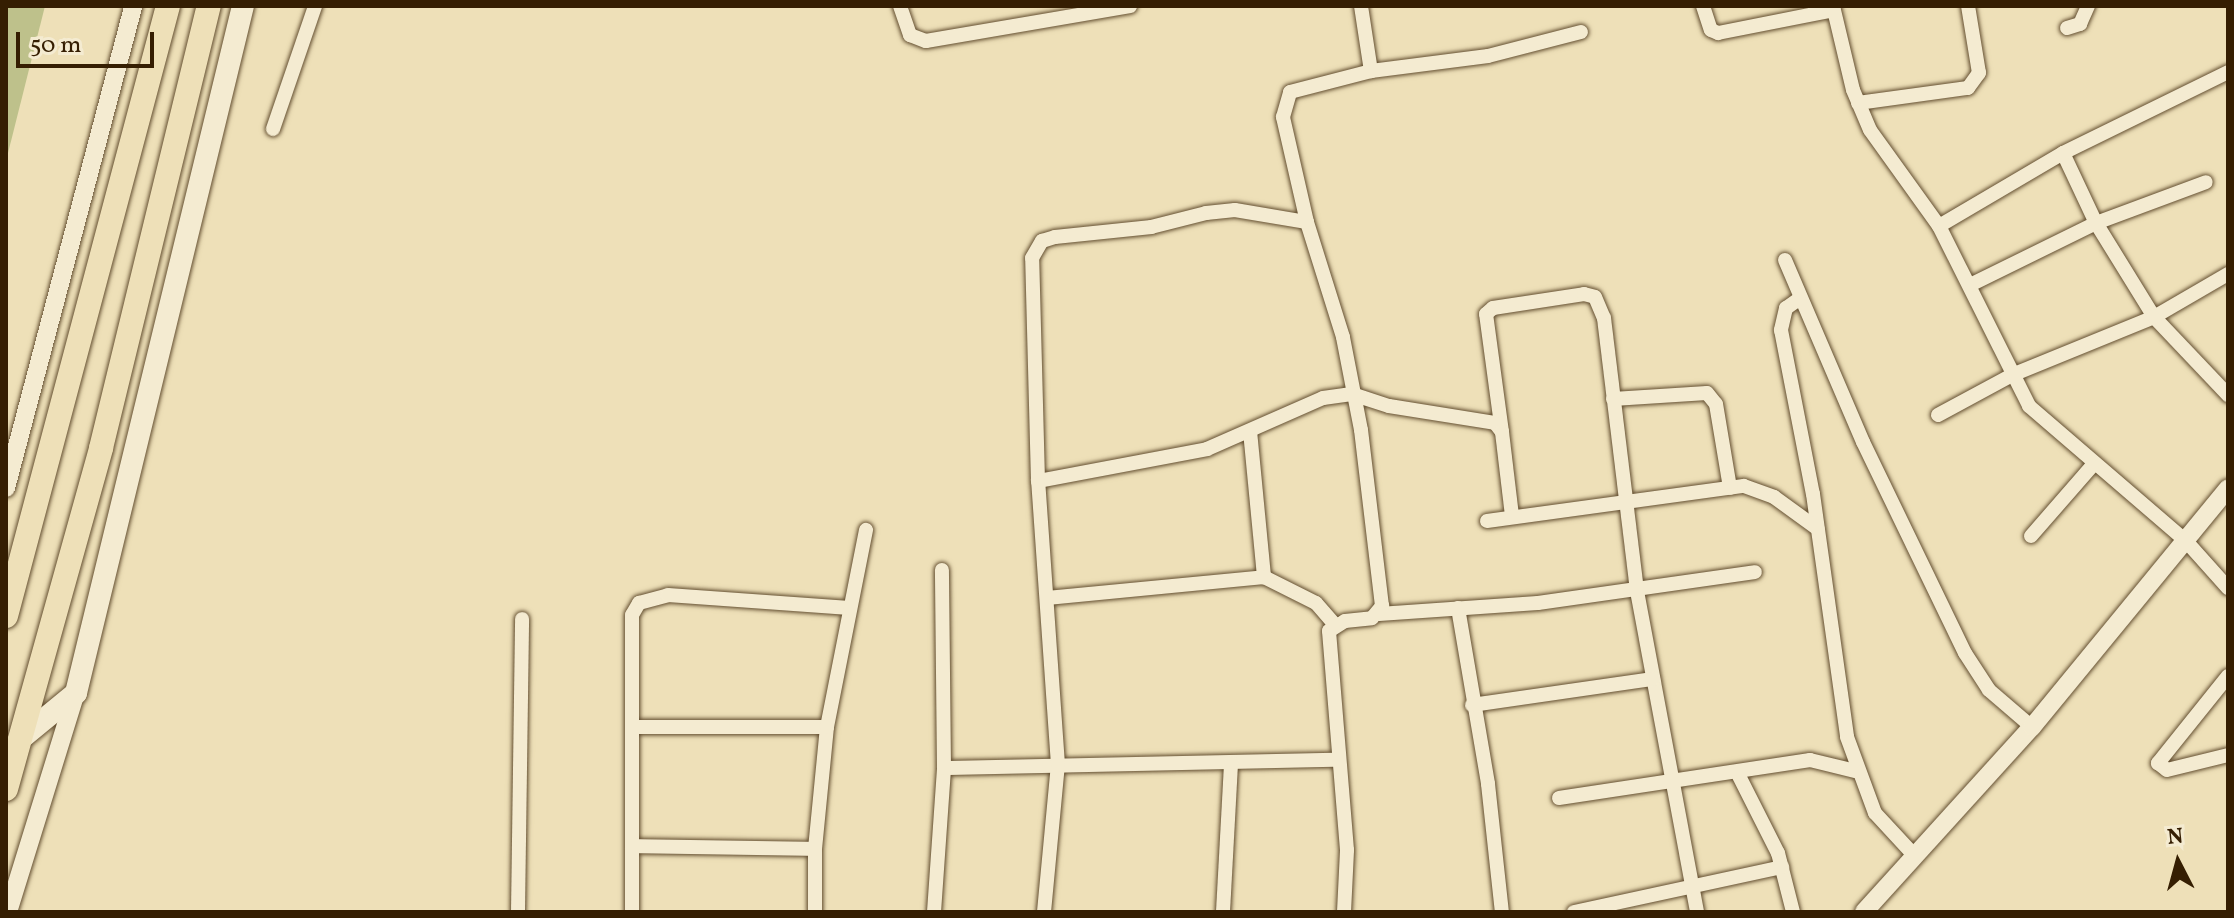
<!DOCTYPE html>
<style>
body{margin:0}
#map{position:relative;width:2234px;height:918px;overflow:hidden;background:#eee0b8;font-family:Vollkorn,serif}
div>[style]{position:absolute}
.green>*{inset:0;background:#bec18b}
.roads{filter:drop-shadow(0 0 2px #634e30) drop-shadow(0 0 2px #634e30)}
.minor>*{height:14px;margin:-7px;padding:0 7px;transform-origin:7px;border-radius:7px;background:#f4ebd1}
.tertiary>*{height:18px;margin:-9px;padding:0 9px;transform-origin:9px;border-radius:9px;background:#f4ebd1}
.secondary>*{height:22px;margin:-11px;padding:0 11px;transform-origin:11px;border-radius:11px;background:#f4ebd1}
.trunk>*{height:24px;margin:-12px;padding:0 12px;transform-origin:12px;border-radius:12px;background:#eee0b8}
span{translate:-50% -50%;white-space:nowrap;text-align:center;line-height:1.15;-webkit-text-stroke:6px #f4ebd1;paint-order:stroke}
.frame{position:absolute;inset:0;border:8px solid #351e02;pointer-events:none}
.north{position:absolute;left:2138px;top:822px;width:80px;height:80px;-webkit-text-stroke:6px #f4ebd1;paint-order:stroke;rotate:354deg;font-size:22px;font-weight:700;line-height:32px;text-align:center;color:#351e02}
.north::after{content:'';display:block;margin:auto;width:28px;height:36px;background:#351e02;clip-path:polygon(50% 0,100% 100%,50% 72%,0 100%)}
.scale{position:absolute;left:16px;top:32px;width:138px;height:36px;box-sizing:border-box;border:4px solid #351e02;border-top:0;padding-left:10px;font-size:24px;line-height:28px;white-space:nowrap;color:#351e02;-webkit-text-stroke:6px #f4ebd1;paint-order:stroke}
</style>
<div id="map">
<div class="green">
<div style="clip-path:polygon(6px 6px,45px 6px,6px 161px)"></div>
</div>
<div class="roads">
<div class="minor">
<div style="left:900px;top:6px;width:31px;rotate:71deg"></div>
<div style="left:910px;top:35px;width:17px;rotate:21deg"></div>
<div style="left:926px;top:41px;width:207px;rotate:-9.7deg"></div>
<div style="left:1361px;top:6px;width:66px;rotate:81.3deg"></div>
<div style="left:1371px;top:71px;width:118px;rotate:-7.3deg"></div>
<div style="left:1488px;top:56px;width:96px;rotate:-14.5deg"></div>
<div style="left:1703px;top:6px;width:25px;rotate:72deg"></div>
<div style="left:1711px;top:30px;width:8px;rotate:23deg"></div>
<div style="left:1718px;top:33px;width:118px;rotate:-11.2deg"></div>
<div style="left:1833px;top:6px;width:86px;rotate:76.6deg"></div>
<div style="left:1853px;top:90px;width:43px;rotate:67deg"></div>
<div style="left:1870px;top:130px;width:118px;rotate:54.3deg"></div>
<div style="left:1939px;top:226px;width:201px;rotate:63.4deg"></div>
<div style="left:2029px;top:406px;width:207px;rotate:40.7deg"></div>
<div style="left:2186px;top:541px;width:63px;rotate:48.2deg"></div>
<div style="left:2067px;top:28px;width:14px;rotate:-17deg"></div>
<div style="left:2080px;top:24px;width:20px;rotate:-66deg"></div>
<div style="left:1858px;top:103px;width:111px;rotate:-7.8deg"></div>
<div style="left:1968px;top:88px;width:19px;rotate:-54deg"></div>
<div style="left:1979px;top:73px;width:68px;rotate:-99.3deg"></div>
<div style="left:273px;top:129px;width:130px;rotate:-71.1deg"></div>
<div style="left:2063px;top:153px;width:77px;rotate:64.8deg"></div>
<div style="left:2096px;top:223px;width:110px;rotate:58.3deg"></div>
<div style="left:2154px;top:317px;width:108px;rotate:46.5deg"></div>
<div style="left:1939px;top:226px;width:144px;rotate:-30.5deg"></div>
<div style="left:2063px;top:153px;width:184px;rotate:-26.1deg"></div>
<div style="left:1785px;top:260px;width:198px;rotate:66.8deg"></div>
<div style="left:1863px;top:442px;width:234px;rotate:64.2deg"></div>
<div style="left:1965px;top:653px;width:44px;rotate:57deg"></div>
<div style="left:1989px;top:690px;width:57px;rotate:40.7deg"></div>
<div style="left:1970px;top:285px;width:140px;rotate:-26.2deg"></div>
<div style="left:2096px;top:223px;width:117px;rotate:-20.4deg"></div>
<div style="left:1799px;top:299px;width:16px;rotate:145deg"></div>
<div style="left:1786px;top:308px;width:23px;rotate:103deg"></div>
<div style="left:1781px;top:330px;width:167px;rotate:79deg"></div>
<div style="left:1813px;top:494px;width:245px;rotate:82deg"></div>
<div style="left:1847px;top:737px;width:81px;rotate:69.8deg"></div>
<div style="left:1875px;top:813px;width:54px;rotate:47.2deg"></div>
<div style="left:1613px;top:399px;width:94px;rotate:-3.7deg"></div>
<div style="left:1707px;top:393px;width:14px;rotate:51deg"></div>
<div style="left:1716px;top:404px;width:85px;rotate:80.5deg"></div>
<div style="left:1938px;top:415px;width:84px;rotate:-28.4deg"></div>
<div style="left:2012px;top:375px;width:153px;rotate:-22.2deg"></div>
<div style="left:2154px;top:317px;width:86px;rotate:-30.2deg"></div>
<div style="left:1250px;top:431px;width:147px;rotate:84.5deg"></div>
<div style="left:1502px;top:432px;width:119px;rotate:-97.7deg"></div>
<div style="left:1486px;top:314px;width:9px;rotate:-41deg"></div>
<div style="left:1493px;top:308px;width:92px;rotate:-8.7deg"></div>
<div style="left:1584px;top:294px;width:11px;rotate:15deg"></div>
<div style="left:1595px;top:297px;width:23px;rotate:67deg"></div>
<div style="left:1604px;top:318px;width:275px;rotate:83.1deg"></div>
<div style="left:1637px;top:591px;width:327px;rotate:79.4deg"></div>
<div style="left:1038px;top:481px;width:172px;rotate:-10.7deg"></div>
<div style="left:1207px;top:449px;width:127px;rotate:-23.7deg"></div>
<div style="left:1323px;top:398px;width:29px;rotate:-8deg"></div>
<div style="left:1352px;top:394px;width:39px;rotate:18deg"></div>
<div style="left:1389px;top:406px;width:107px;rotate:9.1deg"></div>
<div style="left:1495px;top:423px;width:11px;rotate:52deg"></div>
<div style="left:1502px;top:432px;width:85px;rotate:83.2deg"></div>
<div style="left:1487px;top:521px;width:259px;rotate:-7.8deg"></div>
<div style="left:1744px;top:486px;width:32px;rotate:20deg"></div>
<div style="left:1774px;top:497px;width:54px;rotate:36deg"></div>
<div style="left:2031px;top:536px;width:93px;rotate:-48.9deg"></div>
<div style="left:1047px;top:598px;width:218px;rotate:-5.5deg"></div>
<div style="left:1264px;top:577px;width:58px;rotate:26.6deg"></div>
<div style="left:1316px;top:603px;width:29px;rotate:49deg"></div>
<div style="left:1458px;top:608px;width:179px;rotate:80.3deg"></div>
<div style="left:1488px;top:784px;width:129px;rotate:83.8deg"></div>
<div style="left:1379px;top:614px;width:159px;rotate:-4deg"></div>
<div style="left:1538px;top:603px;width:219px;rotate:-8.1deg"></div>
<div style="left:2228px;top:676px;width:112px;rotate:128.8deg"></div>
<div style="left:2158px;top:763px;width:11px;rotate:38deg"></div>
<div style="left:2167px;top:770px;width:63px;rotate:-13.8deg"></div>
<div style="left:1472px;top:705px;width:183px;rotate:-8.2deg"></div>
<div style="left:633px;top:727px;width:194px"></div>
<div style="left:944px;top:768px;width:395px;rotate:-1.2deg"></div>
<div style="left:1737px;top:772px;width:91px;rotate:63.2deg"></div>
<div style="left:1778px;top:853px;width:61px;rotate:75.7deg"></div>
<div style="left:1559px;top:798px;width:254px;rotate:-8.6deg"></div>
<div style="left:1810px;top:760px;width:46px;rotate:13.7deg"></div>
<div style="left:632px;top:846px;width:183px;rotate:0.9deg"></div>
<div style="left:518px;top:912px;width:293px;rotate:-89.2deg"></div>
<div style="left:632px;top:912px;width:297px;rotate:-90deg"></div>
<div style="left:632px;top:615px;width:14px;rotate:-60deg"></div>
<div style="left:639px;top:603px;width:30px;rotate:-15deg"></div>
<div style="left:668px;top:595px;width:182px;rotate:4.1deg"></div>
<div style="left:815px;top:912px;width:63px;rotate:-90deg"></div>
<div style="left:815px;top:849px;width:123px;rotate:-84.4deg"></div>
<div style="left:827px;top:727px;width:201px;rotate:-78.8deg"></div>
<div style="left:934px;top:912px;width:144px;rotate:-86deg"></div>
<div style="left:944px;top:768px;width:198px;rotate:-90.6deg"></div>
<div style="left:1044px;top:912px;width:148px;rotate:-84.6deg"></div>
<div style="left:1058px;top:765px;width:285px;rotate:-94deg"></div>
<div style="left:1038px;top:481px;width:223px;rotate:-91.5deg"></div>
<div style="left:1032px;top:258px;width:20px;rotate:-60deg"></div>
<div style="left:1042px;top:241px;width:14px;rotate:-17deg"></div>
<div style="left:1055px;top:237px;width:97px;rotate:-5.9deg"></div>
<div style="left:1151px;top:227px;width:57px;rotate:-14.3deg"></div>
<div style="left:1206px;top:213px;width:29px;rotate:-6deg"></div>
<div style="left:1235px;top:210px;width:73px;rotate:9.5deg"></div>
<div style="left:1223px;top:912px;width:149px;rotate:-86.9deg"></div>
<div style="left:1344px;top:912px;width:62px;rotate:-87.2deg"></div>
<div style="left:1347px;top:850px;width:220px;rotate:-94.7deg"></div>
<div style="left:1329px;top:631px;width:19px;rotate:-32deg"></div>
<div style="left:1345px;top:621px;width:27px;rotate:-6deg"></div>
<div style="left:1372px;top:618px;width:16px;rotate:-50deg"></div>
<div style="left:1382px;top:606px;width:177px;rotate:-96.8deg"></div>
<div style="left:1361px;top:430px;width:95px;rotate:-101deg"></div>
<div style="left:1343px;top:337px;width:121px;rotate:-107.4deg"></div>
<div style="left:1307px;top:222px;width:108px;rotate:-102.9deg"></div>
<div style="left:1283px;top:117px;width:26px;rotate:-74deg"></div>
<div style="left:1290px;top:92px;width:84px;rotate:-14.5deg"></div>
<div style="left:1574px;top:912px;width:213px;rotate:-12.2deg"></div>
</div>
<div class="tertiary">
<div style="left:6px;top:488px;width:498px;rotate:-75.2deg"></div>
<div style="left:8px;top:912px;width:229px;rotate:-72.8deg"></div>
<div style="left:1864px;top:912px;width:250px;rotate:-47.8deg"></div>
<div style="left:2032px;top:727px;width:309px;rotate:-50.6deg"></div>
</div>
<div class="secondary">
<div style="left:19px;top:740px;width:74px;rotate:-39.5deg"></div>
<div style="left:76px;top:693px;width:707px;rotate:-76.34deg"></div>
</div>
<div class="trunk">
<div style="left:6px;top:616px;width:631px;rotate:-75.13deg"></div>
<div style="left:6px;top:789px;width:354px;rotate:-74.4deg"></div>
<div style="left:101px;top:448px;width:455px;rotate:-76.3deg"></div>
</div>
</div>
<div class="frame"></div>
<div class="north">N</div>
<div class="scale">50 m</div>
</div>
